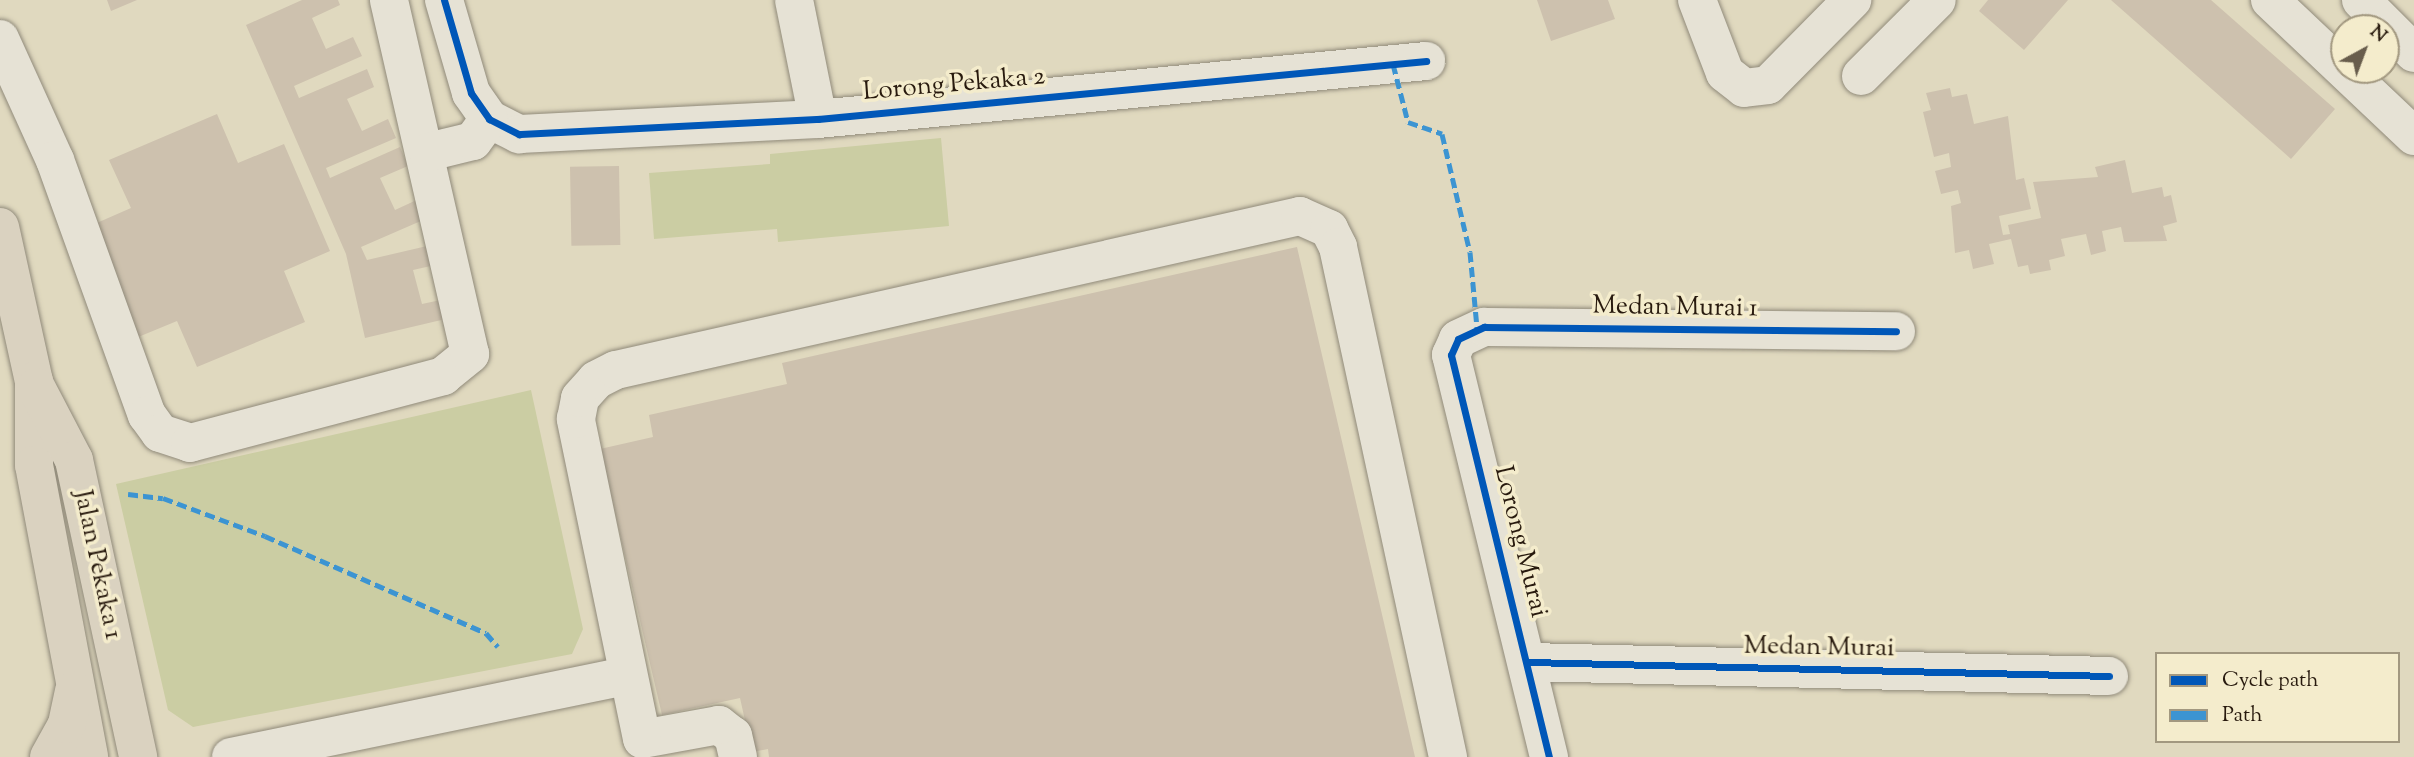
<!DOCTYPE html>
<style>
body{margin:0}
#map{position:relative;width:2414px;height:757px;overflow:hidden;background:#e0d9bf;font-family:"Sorts Mill Goudy",serif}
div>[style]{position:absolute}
.green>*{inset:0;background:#cbcda3}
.building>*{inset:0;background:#cdc1ae;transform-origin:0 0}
.roads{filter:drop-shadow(0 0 2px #908a7a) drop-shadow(0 0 2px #908a7a)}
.minor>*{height:38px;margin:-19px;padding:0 19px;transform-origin:19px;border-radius:19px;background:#e6e2d5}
.major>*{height:38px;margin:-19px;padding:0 19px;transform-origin:19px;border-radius:19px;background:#dad2c0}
.quiet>*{height:5px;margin-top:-2.5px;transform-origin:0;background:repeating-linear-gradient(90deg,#3c94d2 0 10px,transparent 0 15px)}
.cycleway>*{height:7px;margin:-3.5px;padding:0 3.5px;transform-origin:3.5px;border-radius:3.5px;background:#0057b8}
span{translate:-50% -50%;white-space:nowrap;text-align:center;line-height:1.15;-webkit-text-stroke:7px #f4eccc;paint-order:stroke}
.street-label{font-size:26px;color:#281a0e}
.legend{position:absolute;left:2155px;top:652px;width:245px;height:91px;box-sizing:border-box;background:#f4eccc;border:2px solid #a29880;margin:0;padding:9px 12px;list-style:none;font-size:21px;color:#281a0e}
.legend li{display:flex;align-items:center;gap:14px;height:35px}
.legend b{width:35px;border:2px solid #a29880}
.north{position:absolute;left:2330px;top:14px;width:70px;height:70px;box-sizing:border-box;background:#f4eccc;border:2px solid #a29880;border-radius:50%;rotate:41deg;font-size:19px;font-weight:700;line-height:28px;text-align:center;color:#281a0e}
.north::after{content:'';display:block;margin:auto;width:24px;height:32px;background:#685d4c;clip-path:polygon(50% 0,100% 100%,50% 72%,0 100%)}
</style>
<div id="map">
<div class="green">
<div style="clip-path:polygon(941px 138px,949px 226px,778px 242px,777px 229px,654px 239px,649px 173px,770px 164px,770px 154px)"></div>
<div style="clip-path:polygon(531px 390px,583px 629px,572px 654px,193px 727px,168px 710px,116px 484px)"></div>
</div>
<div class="building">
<div style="clip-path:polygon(107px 0,137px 0,111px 11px)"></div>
<div style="clip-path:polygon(302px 0,338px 0,340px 5px,312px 18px,326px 49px,353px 37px,362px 56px,294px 86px,299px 98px,367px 69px,374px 87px,347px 99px,362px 131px,388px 119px,396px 138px,326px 168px,330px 178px,400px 147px,408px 166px,380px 178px,395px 210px,421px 198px,430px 217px,361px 247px,367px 260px,440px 243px,444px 263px,413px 270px,422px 304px,450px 298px,454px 317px,365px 338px,346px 254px,246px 25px)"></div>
<div style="clip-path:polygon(1537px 0,1608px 0,1615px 19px,1551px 41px)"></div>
<div style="clip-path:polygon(1988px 0,2068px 0,2024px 50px,1979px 11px)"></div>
<div style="clip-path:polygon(2111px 0,2211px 0,2335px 109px,2291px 159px)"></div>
<div style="clip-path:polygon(1950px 88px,1952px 97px,1967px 94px,1974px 124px,2008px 116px,2016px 180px,2024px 178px,2031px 209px,1999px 216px,2003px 235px,2010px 234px,2008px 225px,2041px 218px,2033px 182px,2098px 177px,2095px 167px,2125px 160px,2132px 193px,2162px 187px,2164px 197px,2171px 195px,2177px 222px,2163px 226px,2167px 241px,2124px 242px,2121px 227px,2102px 231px,2106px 251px,2091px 255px,2086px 234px,2061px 239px,2065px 256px,2049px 260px,2051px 270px,2030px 274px,2028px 265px,2018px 267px,2011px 239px,1989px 244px,1994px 264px,1973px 269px,1969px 250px,1955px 253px,1951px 206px,1961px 203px,1958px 190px,1941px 194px,1935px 171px,1951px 167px,1949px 153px,1934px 157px,1923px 112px,1931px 110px,1926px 93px)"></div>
<div style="clip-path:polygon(217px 114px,238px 163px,284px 144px,330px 251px,284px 271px,305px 322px,197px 367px,177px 321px,131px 340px,83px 229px,131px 208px,109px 160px)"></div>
<div style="left:619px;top:166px;width:79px;height:49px;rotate:89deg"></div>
<div style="clip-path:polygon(1297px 247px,1415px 757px,769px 757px,768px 749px,752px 752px,740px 698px,662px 715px,600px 449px,653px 437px,649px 415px,787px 384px,782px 363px)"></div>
</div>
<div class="roads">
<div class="minor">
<div style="left:444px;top:0;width:97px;rotate:73.8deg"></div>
<div style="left:471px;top:93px;width:32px;rotate:55deg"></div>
<div style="left:489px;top:119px;width:34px;rotate:27deg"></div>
<div style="left:519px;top:134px;width:299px;rotate:-2.9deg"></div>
<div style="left:818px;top:119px;width:611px;rotate:-5.45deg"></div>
<div style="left:794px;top:0;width:121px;rotate:78.6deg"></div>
<div style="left:1697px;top:0;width:78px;rotate:69deg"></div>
<div style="left:1725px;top:73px;width:24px;rotate:38deg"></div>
<div style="left:1744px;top:88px;width:24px;rotate:-7deg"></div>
<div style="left:1768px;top:85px;width:120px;rotate:-45.3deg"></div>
<div style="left:2270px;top:0;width:198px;rotate:43.4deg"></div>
<div style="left:2361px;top:0;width:75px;rotate:45deg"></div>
<div style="left:0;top:39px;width:133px;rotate:65.6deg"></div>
<div style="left:55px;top:160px;width:271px;rotate:70.2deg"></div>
<div style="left:147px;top:415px;width:22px;rotate:54deg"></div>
<div style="left:160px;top:433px;width:32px;rotate:18deg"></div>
<div style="left:190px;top:443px;width:262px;rotate:-14.8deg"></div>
<div style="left:443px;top:376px;width:35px;rotate:-39deg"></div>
<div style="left:470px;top:354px;width:363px;rotate:-102.9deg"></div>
<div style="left:1861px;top:76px;width:107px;rotate:-45deg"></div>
<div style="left:428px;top:152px;width:46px;rotate:-13.7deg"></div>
<div style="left:473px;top:141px;width:27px;rotate:-54deg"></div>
<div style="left:1529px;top:662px;width:580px;rotate:1.38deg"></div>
<div style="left:231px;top:757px;width:403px;rotate:-11.6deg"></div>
<div style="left:738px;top:757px;width:22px;rotate:-103deg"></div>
<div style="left:733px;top:736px;width:18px;rotate:-142deg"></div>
<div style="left:719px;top:725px;width:78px;rotate:169.7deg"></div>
<div style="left:642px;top:739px;width:327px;rotate:-101.7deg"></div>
<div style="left:576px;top:419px;width:21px;rotate:-79deg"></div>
<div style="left:580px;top:398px;width:24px;rotate:-48deg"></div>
<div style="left:596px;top:380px;width:22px;rotate:-27deg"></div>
<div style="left:616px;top:370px;width:701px;rotate:-12.69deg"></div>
<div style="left:1300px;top:216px;width:32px;rotate:24deg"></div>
<div style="left:1329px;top:229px;width:20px;rotate:63deg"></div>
<div style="left:1338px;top:247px;width:522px;rotate:77.83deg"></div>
<div style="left:1549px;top:757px;width:414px;rotate:-103.7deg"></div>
<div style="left:1451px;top:355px;width:17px;rotate:-66deg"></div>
<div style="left:1458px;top:339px;width:29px;rotate:-25deg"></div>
<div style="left:1484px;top:327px;width:412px;rotate:0.6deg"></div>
</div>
<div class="major">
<div style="left:0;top:227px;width:158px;rotate:77.6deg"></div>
<div style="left:34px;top:381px;width:84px;rotate:90deg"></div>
<div style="left:34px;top:465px;width:297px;rotate:79.3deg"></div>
<div style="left:36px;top:387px;width:82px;rotate:62.5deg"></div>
<div style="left:74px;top:460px;width:304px;rotate:77.8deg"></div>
<div style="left:49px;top:757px;width:38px;rotate:-61deg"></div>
<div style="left:67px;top:724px;width:34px;rotate:-78deg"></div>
</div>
</div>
<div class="quiet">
<div style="left:1393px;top:64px;width:60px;rotate:75.5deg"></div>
<div style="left:1408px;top:122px;width:36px;rotate:19deg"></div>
<div style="left:1442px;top:134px;width:121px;rotate:76.7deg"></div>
<div style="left:1470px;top:252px;width:76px;rotate:84.7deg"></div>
<div style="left:128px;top:494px;width:35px;rotate:7deg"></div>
<div style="left:163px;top:498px;width:109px;rotate:20.4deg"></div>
<div style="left:265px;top:536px;width:241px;rotate:23.7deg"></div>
<div style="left:486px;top:633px;width:18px;rotate:49deg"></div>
</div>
<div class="cycleway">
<div style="left:444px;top:0;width:97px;rotate:73.8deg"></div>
<div style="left:471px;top:93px;width:32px;rotate:55deg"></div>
<div style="left:489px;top:119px;width:34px;rotate:27deg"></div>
<div style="left:519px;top:134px;width:299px;rotate:-2.9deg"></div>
<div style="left:818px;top:119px;width:611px;rotate:-5.45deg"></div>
<div style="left:1529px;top:662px;width:580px;rotate:1.38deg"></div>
<div style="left:1549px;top:757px;width:414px;rotate:-103.7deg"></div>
<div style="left:1451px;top:355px;width:17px;rotate:-66deg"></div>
<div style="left:1458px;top:339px;width:29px;rotate:-25deg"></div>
<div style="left:1484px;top:327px;width:412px;rotate:0.6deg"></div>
</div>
<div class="street-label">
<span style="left:954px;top:85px;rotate:-5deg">Lorong Pekaka 2</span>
<span style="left:1675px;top:308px;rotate:1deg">Medan Murai 1</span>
<span style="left:1520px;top:542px;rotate:76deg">Lorong Murai</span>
<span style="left:97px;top:565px;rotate:78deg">Jalan Pekaka 1</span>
<span style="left:1819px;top:648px;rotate:1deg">Medan Murai</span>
</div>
<ul class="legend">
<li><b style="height:9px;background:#0057b8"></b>Cycle path</li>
<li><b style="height:9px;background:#3c94d2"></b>Path</li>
</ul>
<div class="north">N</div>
</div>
